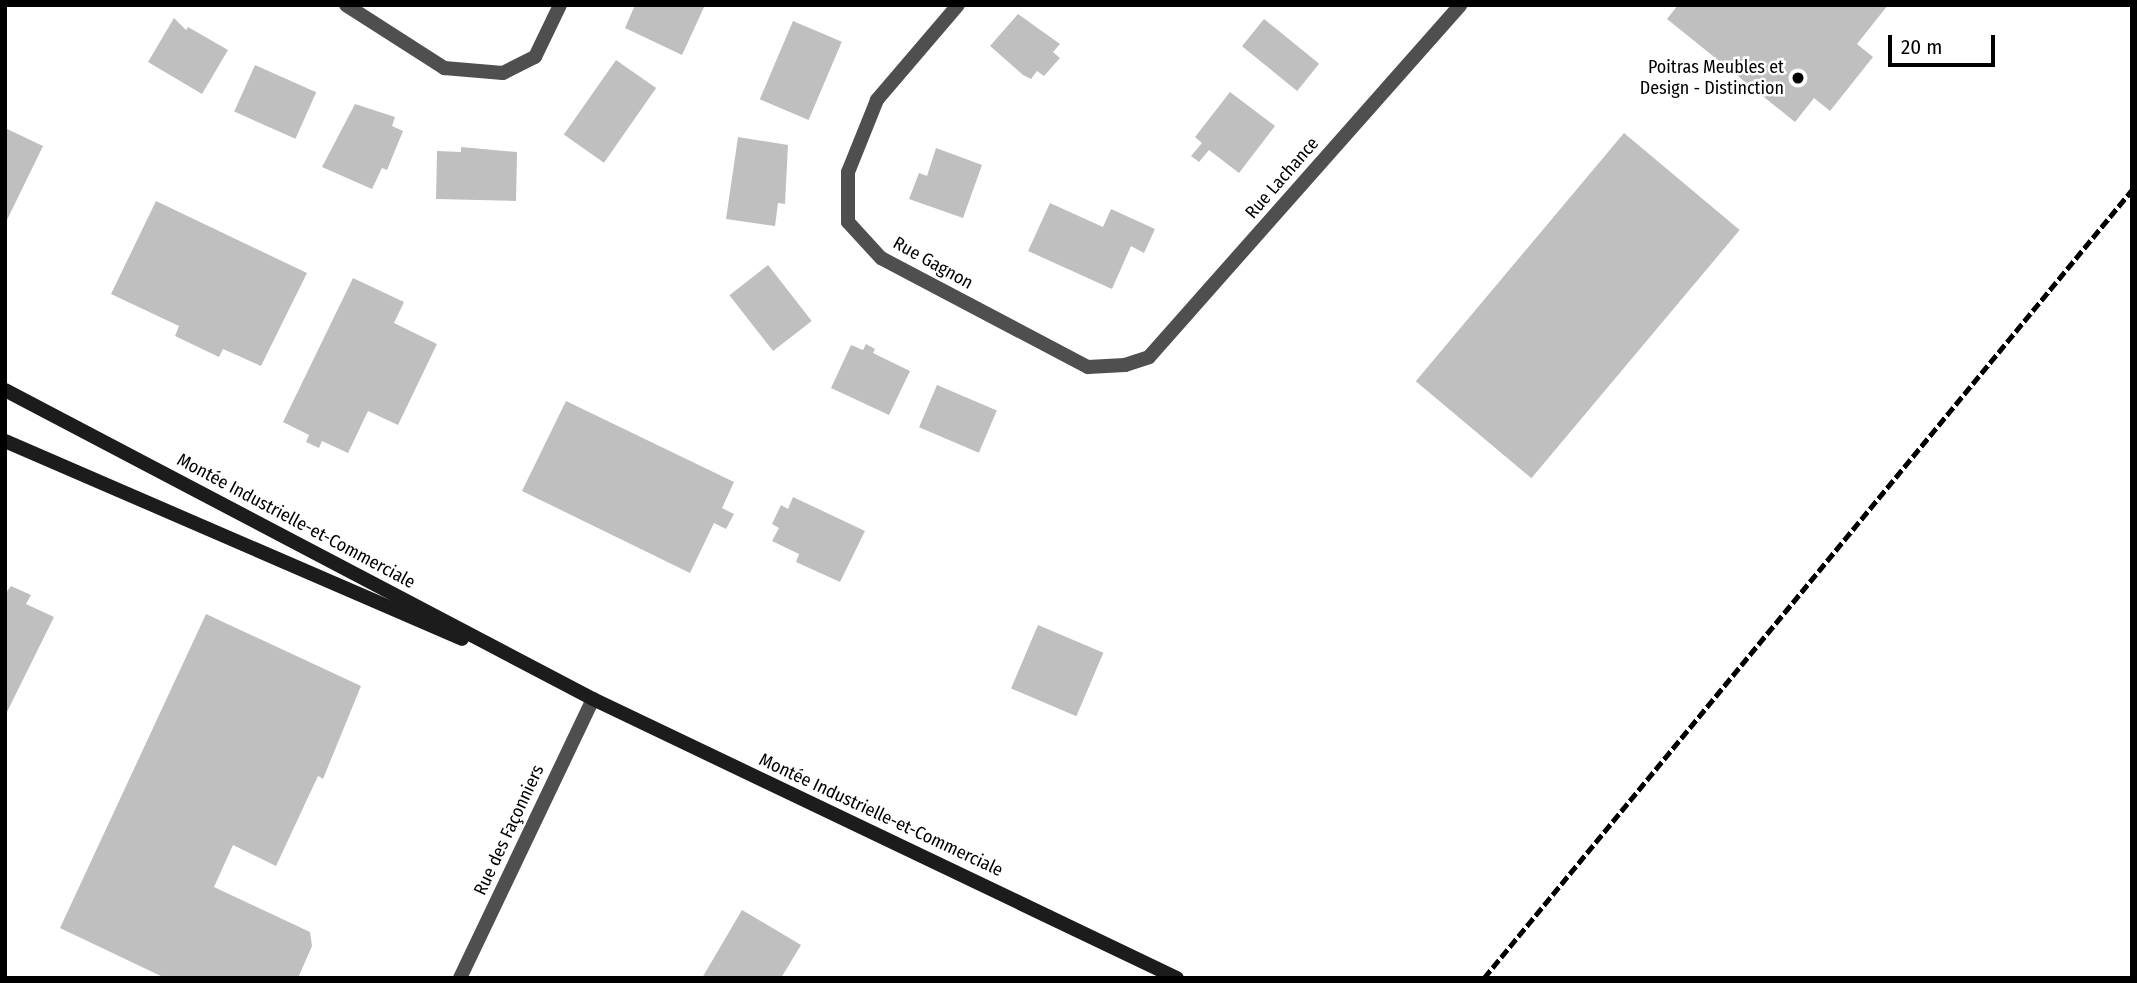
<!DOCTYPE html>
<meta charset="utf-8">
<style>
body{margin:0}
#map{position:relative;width:2137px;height:983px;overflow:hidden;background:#fff;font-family:"Fira Sans Condensed",sans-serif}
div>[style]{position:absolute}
.building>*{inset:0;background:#bfbfbf;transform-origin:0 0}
.minor>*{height:14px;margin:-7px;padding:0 7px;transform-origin:7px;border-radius:7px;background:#4f4f4f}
.secondary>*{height:14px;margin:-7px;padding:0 7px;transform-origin:7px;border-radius:7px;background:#1c1c1c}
.rail>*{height:5px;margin-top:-2.5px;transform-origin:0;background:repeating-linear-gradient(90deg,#000 0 10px,transparent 0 13.5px)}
.dots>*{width:19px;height:19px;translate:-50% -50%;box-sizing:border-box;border:4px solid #fff;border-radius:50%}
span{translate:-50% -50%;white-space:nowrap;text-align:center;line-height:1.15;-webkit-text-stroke:5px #fff;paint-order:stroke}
.poi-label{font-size:18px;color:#000}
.right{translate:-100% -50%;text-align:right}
.street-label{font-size:18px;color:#000}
.frame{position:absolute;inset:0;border:7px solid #000;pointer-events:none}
.scale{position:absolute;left:1888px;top:35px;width:107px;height:32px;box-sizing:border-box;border:4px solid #000;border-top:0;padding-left:9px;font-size:21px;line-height:24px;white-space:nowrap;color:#000;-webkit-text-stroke:5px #fff;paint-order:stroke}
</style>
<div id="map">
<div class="building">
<div style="clip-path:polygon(635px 5px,705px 5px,682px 55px,625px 28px)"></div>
<div style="clip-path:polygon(1678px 5px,1888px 5px,1857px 44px,1873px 57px,1830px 111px,1814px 98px,1795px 122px,1667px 19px)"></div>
<div style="clip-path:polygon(1018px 14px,1060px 44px,1053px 52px,1060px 58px,1044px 76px,1037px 71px,1031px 79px,1023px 75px,990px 46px)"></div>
<div style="clip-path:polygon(174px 18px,186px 30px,188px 27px,228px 50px,202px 94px,148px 62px)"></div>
<div style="left:1264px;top:19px;width:71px;height:35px;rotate:39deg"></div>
<div style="left:793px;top:21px;width:53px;height:85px;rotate:23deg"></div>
<div style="left:616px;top:60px;width:49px;height:91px;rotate:35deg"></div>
<div style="left:255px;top:65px;width:67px;height:51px;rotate:24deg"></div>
<div style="clip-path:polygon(1230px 92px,1275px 126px,1239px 173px,1209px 150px,1199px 162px,1191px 156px,1202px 143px,1195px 137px)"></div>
<div style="clip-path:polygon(355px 104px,395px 117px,392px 126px,403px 131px,387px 170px,382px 168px,372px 189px,322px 167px)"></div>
<div style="clip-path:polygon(5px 128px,43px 146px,5px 224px)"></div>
<div style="left:1624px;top:133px;width:151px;height:324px;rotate:40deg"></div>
<div style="clip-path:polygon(738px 137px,788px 145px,785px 204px,778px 203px,775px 226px,726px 219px)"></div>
<div style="clip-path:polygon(461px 147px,517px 152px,516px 201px,436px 199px,437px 151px,461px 152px)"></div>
<div style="clip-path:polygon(936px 148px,982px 165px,963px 218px,909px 199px,919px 173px,927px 176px)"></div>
<div style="clip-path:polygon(156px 201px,307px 273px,261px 366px,223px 349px,219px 357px,175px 336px,179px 326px,111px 294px)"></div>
<div style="clip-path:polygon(1050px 203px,1103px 227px,1111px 209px,1155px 229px,1144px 253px,1131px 246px,1112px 289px,1028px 251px)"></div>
<div style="left:768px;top:265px;width:71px;height:49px;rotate:52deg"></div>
<div style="clip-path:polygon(353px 278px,404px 302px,394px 323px,437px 344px,398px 425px,368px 411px,348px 453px,322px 441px,319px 448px,306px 442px,309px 435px,283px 422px)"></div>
<div style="clip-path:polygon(866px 344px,875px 349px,873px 353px,910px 371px,889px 415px,831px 388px,851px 345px,863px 350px)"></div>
<div style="left:937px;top:385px;width:65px;height:46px;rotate:23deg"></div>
<div style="clip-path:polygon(566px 401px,734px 482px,722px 508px,734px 514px,726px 529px,714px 523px,690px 573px,522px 491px)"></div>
<div style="clip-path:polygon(793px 497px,865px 531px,840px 582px,796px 562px,799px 554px,772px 541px,779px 528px,772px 524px,781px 505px,788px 509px)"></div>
<div style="clip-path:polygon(11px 586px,31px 595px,26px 604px,54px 617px,5px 716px,5px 594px)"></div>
<div style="clip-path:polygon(206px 614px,361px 686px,323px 779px,318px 776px,276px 866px,233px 845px,214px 887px,310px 932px,312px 946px,298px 978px,165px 978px,60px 928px)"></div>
<div style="left:1038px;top:625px;width:71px;height:69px;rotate:23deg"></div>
<div style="clip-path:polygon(742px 910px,801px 945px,781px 978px,702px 978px)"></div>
</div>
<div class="minor">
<div style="left:346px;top:5px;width:117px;rotate:32.7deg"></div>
<div style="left:444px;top:68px;width:59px;rotate:4.8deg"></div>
<div style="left:503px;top:73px;width:36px;rotate:-27deg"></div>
<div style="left:535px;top:57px;width:58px;rotate:-64.3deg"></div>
<div style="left:958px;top:5px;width:125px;rotate:130.5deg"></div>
<div style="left:877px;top:100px;width:78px;rotate:111.9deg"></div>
<div style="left:848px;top:172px;width:50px;rotate:90deg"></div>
<div style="left:848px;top:222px;width:49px;rotate:47.5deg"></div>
<div style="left:881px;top:258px;width:234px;rotate:27.8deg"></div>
<div style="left:1088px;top:367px;width:37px;rotate:-3deg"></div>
<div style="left:1125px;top:365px;width:25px;rotate:-18deg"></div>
<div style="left:1149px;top:357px;width:470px;rotate:-48.5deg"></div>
<div style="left:460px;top:978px;width:309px;rotate:-64.5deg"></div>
</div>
<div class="secondary">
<div style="left:5px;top:390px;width:664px;rotate:27.72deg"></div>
<div style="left:593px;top:699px;width:647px;rotate:25.54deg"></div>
<div style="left:5px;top:441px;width:498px;rotate:23.4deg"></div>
</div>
<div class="rail">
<div style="left:1484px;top:978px;width:1020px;rotate:-50.57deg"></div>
</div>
<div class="dots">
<div style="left:1798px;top:78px;background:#000"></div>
</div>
<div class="poi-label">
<span class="right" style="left:1784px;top:78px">Poitras Meubles et<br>Design - Distinction</span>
</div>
<div class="street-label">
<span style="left:1282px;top:178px;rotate:-49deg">Rue Lachance</span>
<span style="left:933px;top:263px;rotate:29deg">Rue Gagnon</span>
<span style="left:296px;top:521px;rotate:28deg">Montée Industrielle-et-Commerciale</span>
<span style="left:881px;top:815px;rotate:25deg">Montée Industrielle-et-Commerciale</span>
<span style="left:509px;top:830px;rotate:-65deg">Rue des Façonniers</span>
</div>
<div class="frame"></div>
<div class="scale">20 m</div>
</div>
